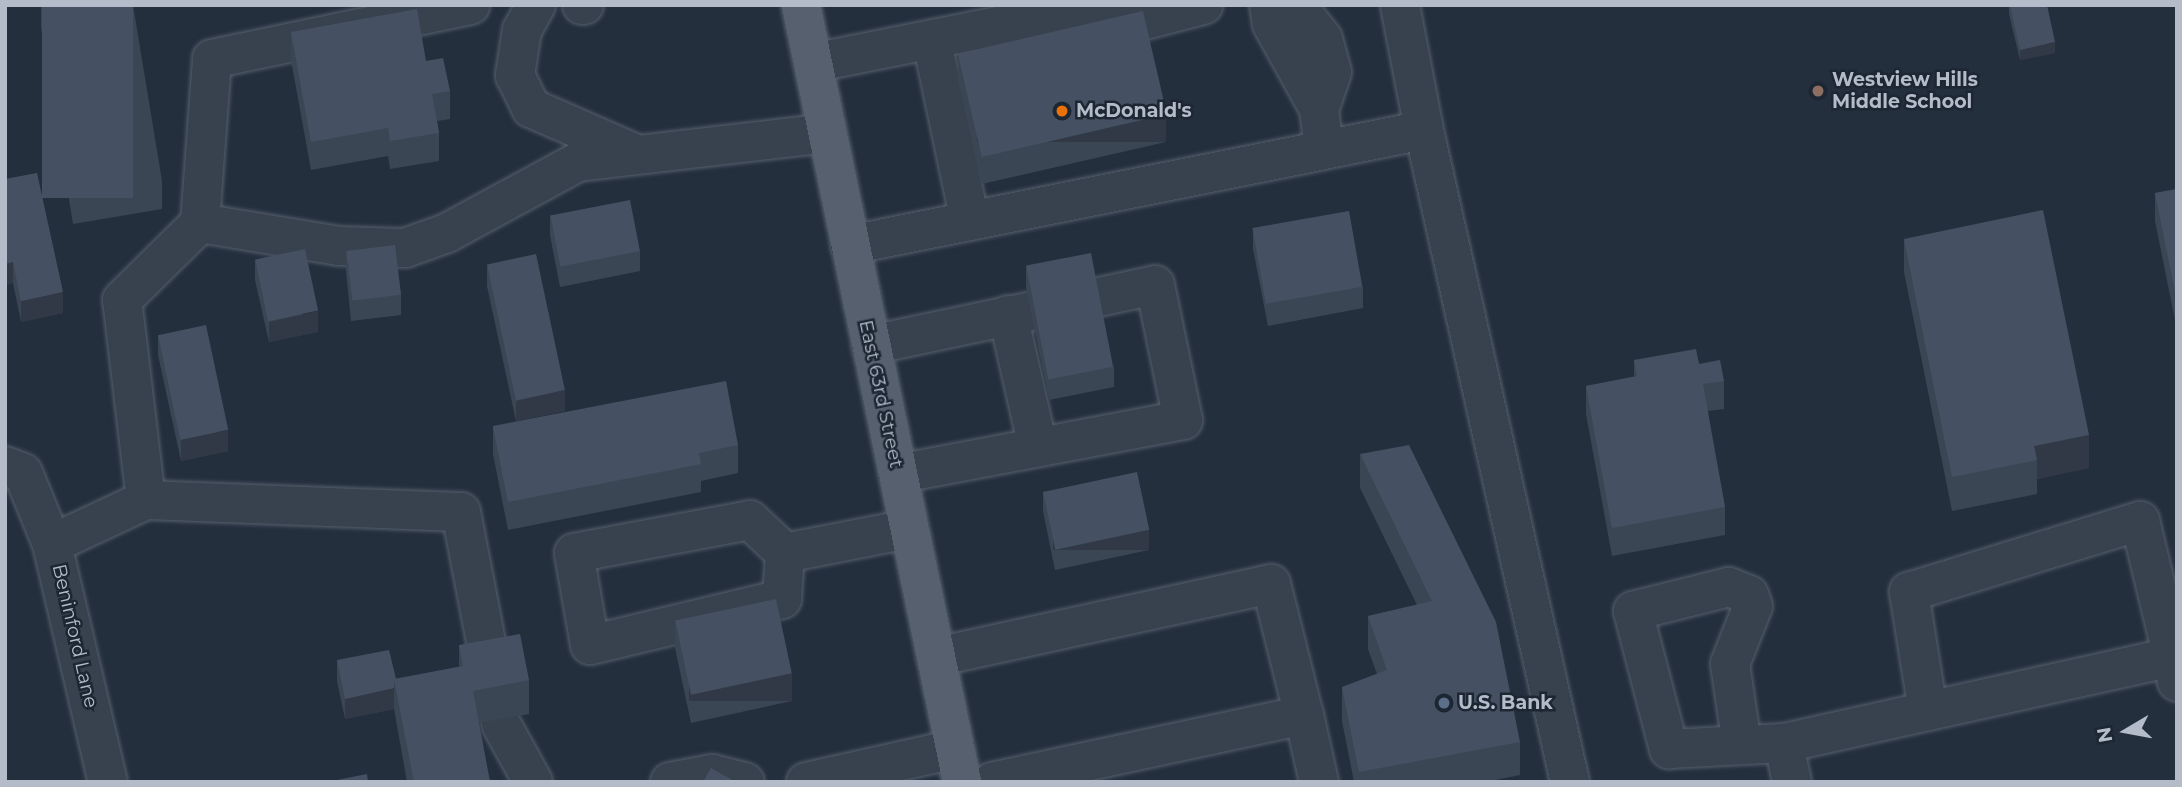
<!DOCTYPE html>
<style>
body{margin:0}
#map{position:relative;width:2182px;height:787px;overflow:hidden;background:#242f3e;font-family:Montserrat,sans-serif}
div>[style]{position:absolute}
.roads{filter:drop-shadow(0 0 2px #565f6c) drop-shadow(0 0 2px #565f6c)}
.minor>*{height:38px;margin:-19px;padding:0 19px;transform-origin:19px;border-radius:19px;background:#38414e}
.major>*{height:38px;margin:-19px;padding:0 19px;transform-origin:19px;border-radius:19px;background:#56606e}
.wall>*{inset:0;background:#3b4654}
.shaded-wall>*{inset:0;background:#303945;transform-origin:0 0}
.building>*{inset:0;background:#455162;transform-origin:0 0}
.dots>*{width:19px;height:19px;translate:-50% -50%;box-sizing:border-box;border:4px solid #1d2633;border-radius:50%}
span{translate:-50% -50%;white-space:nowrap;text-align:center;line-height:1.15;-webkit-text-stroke:5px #1d2633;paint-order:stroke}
.poi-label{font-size:19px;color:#b4bcc9;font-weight:700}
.left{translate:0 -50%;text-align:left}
.street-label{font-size:19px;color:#b4bcc9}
.frame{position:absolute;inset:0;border:7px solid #b4bcc9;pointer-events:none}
.north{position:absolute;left:2091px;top:696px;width:70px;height:70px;-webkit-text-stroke:5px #1d2633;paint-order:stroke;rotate:260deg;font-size:19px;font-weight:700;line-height:28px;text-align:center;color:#b4bcc9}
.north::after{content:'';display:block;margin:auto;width:24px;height:32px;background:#b4bcc9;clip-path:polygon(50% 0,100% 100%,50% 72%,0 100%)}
</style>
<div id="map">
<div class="roads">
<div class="minor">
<div style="left:536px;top:5px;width:29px;rotate:119deg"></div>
<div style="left:522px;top:30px;width:46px;rotate:98.8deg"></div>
<div style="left:515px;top:75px;width:37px;rotate:64deg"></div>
<div style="left:531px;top:108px;width:112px;rotate:23.6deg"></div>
<div style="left:582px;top:5px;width:2px"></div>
<div style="left:1269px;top:5px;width:19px;rotate:81deg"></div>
<div style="left:1272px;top:24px;width:97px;rotate:61.1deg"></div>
<div style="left:1319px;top:109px;width:41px;rotate:83deg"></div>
<div style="left:1296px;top:5px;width:43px;rotate:51.5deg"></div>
<div style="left:1323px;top:39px;width:34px;rotate:75deg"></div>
<div style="left:1332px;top:72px;width:39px;rotate:109deg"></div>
<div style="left:1095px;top:33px;width:112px;rotate:-14.5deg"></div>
<div style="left:932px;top:41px;width:184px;rotate:78.1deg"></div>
<div style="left:813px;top:63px;width:295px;rotate:-11.3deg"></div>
<div style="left:1424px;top:130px;width:668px;rotate:77.38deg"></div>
<div style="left:200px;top:223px;width:141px;rotate:9.4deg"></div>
<div style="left:339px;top:246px;width:66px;rotate:1.7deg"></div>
<div style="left:405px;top:248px;width:45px;rotate:-19.7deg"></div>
<div style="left:447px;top:233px;width:149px;rotate:-28.5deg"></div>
<div style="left:578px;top:162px;width:251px;rotate:-6.6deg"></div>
<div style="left:850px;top:245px;width:585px;rotate:-11.33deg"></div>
<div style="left:1424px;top:130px;width:127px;rotate:-100.9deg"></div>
<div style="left:1008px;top:315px;width:135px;rotate:77.2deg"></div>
<div style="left:871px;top:345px;width:290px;rotate:-11.9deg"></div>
<div style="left:1155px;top:285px;width:138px;rotate:78.3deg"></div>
<div style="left:1183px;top:420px;width:290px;rotate:169.3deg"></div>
<div style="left:5px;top:466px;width:19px;rotate:21deg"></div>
<div style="left:23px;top:473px;width:77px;rotate:67.8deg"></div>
<div style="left:52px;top:544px;width:244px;rotate:76.8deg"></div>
<div style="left:146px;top:500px;width:315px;rotate:2.2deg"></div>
<div style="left:461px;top:512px;width:164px;rotate:79.1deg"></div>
<div style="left:52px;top:544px;width:104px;rotate:-25.1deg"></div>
<div style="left:146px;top:500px;width:201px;rotate:-96.8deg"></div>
<div style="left:122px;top:300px;width:110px;rotate:-44.6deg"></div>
<div style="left:200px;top:223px;width:164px;rotate:-85.8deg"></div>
<div style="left:212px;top:59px;width:264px;rotate:-11.8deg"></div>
<div style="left:785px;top:553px;width:46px;rotate:93.7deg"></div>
<div style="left:782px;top:599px;width:197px;rotate:166.5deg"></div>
<div style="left:590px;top:645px;width:93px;rotate:-99.9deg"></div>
<div style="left:574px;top:553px;width:179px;rotate:-10.6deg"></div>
<div style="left:750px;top:520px;width:48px;rotate:43.3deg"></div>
<div style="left:785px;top:553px;width:126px;rotate:-11deg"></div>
<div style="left:936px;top:657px;width:343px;rotate:-12.3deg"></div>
<div style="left:1271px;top:584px;width:135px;rotate:75.9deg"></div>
<div style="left:1304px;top:715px;width:319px;rotate:167.9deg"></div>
<div style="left:1928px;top:711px;width:121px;rotate:-99.1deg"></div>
<div style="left:1909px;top:592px;width:242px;rotate:-17.1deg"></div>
<div style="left:2140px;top:521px;width:140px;rotate:76.4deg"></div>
<div style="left:1304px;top:715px;width:69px;rotate:77.4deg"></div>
<div style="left:501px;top:724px;width:66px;rotate:61.1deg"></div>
<div style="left:1742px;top:745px;width:82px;rotate:-98.4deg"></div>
<div style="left:1730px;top:664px;width:62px;rotate:-68.4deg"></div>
<div style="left:1753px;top:606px;width:12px;rotate:-110deg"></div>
<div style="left:1749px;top:595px;width:22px;rotate:-158deg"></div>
<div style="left:1729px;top:587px;width:99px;rotate:166deg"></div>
<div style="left:1633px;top:611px;width:143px;rotate:75.4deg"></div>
<div style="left:1669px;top:749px;width:115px;rotate:-3deg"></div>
<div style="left:670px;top:782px;width:43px;rotate:-10.8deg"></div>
<div style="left:712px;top:774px;width:34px;rotate:14deg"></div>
<div style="left:806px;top:782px;width:153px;rotate:-12.5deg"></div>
<div style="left:1792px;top:782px;width:40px;rotate:-102deg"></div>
<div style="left:1784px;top:743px;width:398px;rotate:-12.5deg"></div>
<div style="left:2173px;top:657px;width:25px;rotate:81deg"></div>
</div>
<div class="major">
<div style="left:801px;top:5px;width:794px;rotate:78.29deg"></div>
</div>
</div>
<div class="wall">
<div style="clip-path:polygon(41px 5px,133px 5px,162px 181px,162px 209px,73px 224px,41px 27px)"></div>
<div style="clip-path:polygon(2009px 5px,2055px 53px,2020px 60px,2009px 14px)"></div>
<div style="clip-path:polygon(291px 32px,426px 61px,450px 91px,450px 119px,437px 121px,439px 133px,439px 161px,390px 169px,388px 156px,311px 170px,291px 60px)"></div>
<div style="clip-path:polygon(958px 53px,1166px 142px,982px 184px,958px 81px)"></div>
<div style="clip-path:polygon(5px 179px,63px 313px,21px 322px,13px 283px,5px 284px)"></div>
<div style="clip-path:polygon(2177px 189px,2177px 330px,2155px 221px,2155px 193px)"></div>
<div style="clip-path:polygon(550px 215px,640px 251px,640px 271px,560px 287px,550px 235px)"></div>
<div style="clip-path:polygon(1253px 229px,1363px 287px,1363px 308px,1268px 326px,1253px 249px)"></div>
<div style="clip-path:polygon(1904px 239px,2089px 468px,2037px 479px,2037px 494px,1952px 511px,1904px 272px)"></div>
<div style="clip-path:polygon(346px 250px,401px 295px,401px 315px,351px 321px,346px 271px)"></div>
<div style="clip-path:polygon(255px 260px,318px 332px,269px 342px,255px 280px)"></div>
<div style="clip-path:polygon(487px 265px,565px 411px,516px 421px,487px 286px)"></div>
<div style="clip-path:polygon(1026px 266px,1114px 367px,1114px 387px,1049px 400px,1026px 287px)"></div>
<div style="clip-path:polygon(158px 335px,228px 451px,181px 461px,158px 355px)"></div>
<div style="clip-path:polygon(1634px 360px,1699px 364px,1724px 381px,1724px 409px,1707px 411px,1725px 507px,1725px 535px,1612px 556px,1586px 414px,1586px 386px,1634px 377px)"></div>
<div style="clip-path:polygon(493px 426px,738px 445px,738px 473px,701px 481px,701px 492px,508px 530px,493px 454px)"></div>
<div style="clip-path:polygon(1360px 454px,1520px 742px,1520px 775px,1485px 782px,1354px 782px,1342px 721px,1342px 687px,1377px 674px,1368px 649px,1368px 616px,1417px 605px,1360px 488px)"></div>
<div style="clip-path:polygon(1043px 491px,1149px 550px,1055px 570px,1043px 511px)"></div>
<div style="clip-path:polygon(675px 620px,792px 701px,691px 723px,675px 648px)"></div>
<div style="clip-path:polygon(459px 645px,529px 680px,529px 714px,479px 723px,490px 782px,407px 782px,394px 709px,345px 719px,337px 681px,337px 660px,396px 679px,459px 667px)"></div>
</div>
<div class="shaded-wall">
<div style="clip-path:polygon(2055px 42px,2055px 53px,2020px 60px,2020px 50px)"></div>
<div style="left:1166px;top:114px;width:28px;height:189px;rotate:90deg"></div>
<div style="left:13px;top:262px;width:21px;height:8px;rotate:90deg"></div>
<div style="clip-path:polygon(63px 292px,63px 313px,21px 322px,21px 301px)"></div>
<div style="clip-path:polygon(318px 311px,318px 332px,269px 342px,269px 322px)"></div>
<div style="clip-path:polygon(565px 390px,565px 411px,516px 421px,516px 401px)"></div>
<div style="clip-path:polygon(228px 430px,228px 451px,181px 461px,181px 440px)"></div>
<div style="clip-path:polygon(2089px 435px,2089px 468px,2037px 479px,2037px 460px,2034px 446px)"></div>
<div style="left:1149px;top:530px;width:20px;height:96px;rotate:90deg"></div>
<div style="left:792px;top:673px;width:28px;height:103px;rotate:90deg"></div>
<div style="clip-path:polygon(394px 688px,394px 709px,345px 719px,345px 699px)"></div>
</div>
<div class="building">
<div style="left:42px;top:5px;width:91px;height:193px"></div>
<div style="clip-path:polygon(2010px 5px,2047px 5px,2055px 42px,2020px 50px)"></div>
<div style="clip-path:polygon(417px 9px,426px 61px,443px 58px,450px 91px,432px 94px,439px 133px,390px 141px,388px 128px,311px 142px,291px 32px)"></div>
<div style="left:1143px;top:11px;width:106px;height:190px;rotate:77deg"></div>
<div style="clip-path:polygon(37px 173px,63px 292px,21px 301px,13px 262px,5px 264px,5px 179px)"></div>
<div style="clip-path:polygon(2177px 189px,2177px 302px,2155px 193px)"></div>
<div style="left:630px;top:200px;width:52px;height:81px;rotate:79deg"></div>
<div style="clip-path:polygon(2043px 210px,2089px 435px,2034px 446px,2037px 460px,1952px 477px,1904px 239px)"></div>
<div style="left:1349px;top:211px;width:77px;height:98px;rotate:80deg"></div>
<div style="left:395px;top:245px;width:50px;height:49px;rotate:83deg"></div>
<div style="left:305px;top:249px;width:63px;height:51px;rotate:78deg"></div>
<div style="left:1091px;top:253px;width:116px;height:66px;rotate:79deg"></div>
<div style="left:536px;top:254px;width:139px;height:50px;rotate:78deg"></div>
<div style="left:206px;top:325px;width:107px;height:49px;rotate:78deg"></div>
<div style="clip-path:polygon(1696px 349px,1699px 364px,1720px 360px,1724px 381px,1703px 384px,1725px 507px,1612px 528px,1586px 386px,1637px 376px,1634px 360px)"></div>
<div style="clip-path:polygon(726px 381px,738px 445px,699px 453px,701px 464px,508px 502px,493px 426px)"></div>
<div style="clip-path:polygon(1409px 445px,1496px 622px,1520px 742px,1359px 772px,1342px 687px,1387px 670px,1368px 616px,1432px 601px,1360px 454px)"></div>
<div style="left:1137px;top:472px;width:59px;height:96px;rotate:78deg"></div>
<div style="left:776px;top:599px;width:76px;height:103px;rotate:78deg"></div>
<div style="clip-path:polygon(520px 634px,529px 680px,473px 691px,490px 782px,414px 782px,394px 679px,463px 666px,459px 645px)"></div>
<div style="clip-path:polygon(389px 650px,396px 679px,394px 679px,394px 688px,345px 699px,337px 660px)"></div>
<div style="clip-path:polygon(711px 768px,736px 782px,703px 782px)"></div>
<div style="clip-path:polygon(367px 774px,368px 782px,327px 782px)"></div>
</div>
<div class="dots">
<div style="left:1818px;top:91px;background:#8d6e63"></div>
<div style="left:1062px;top:111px;background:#e8710a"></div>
<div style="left:1444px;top:703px;background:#5c6f8a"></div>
</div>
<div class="poi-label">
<span class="left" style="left:1832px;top:91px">Westview Hills<br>Middle School</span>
<span class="left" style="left:1076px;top:111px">McDonald's</span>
<span class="left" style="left:1458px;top:703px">U.S. Bank</span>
</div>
<div class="street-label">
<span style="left:881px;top:394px;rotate:78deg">East 63rd Street</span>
<span style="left:75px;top:636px;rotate:77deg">Beninford Lane</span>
</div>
<div class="frame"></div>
<div class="north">N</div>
</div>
